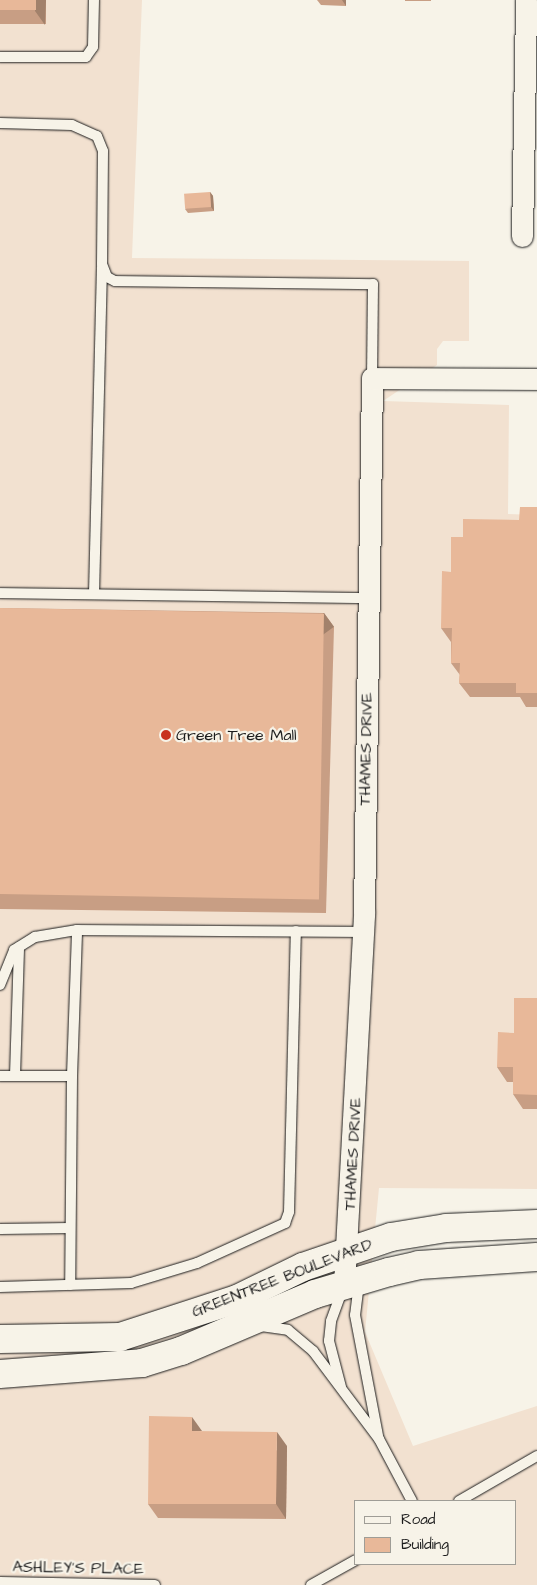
<!DOCTYPE html>
<style>
body{margin:0}
#map{position:relative;width:537px;height:1585px;overflow:hidden;background:#f7f3e8;font-family:"Architects Daughter",sans-serif}
div>[style]{position:absolute}
.built>*{inset:0;background:#f2e1d0}
.roads{filter:drop-shadow(0 0 1px #1c1c1c) drop-shadow(0 0 1px #1c1c1c)}
.service>*{height:10px;margin:-5px;padding:0 5px;transform-origin:5px;border-radius:5px;background:#f7f3e8}
.minor>*{height:21px;margin:-10.5px;padding:0 10.5px;transform-origin:10.5px;border-radius:10.5px;background:#f7f3e8}
.secondary>*{height:28px;margin:-14px;padding:0 14px;transform-origin:14px;border-radius:14px;background:#f7f3e8}
.wall>*{inset:0;background:#c89e84;transform-origin:0 0}
.shaded-wall>*{inset:0;background:#a2816b;transform-origin:0 0}
.building>*{inset:0;background:#e8b899;transform-origin:0 0}
.dots>*{width:14px;height:14px;translate:-50% -50%;box-sizing:border-box;border:2px solid #f7f3e8;border-radius:50%}
span{translate:-50% -50%;white-space:nowrap;text-align:center;line-height:1.15;-webkit-text-stroke:4.5px #f7f3e8;paint-order:stroke}
.poi-label{font-size:16px;color:#1c1c1c}
.left{translate:0 -50%;text-align:left}
.street-label{font-size:16px;color:#1c1c1c}
.legend{position:absolute;left:354px;top:1500px;width:162px;height:65px;box-sizing:border-box;background:#f7f3e8;border:1px solid #9f9d96;margin:0;padding:6px 9px;list-style:none;font-size:15px;color:#1c1c1c}
.legend li{display:flex;align-items:center;gap:10px;height:25px}
.legend b{width:25px;border:1px solid #9f9d96}
</style>
<div id="map">
<div class="built">
<div style="clip-path:polygon(evenodd,0 0,142px 0,132px 258px,469px 261px,469px 341px,443px 341px,437px 349px,437px 365px,383px 401px,509px 405px,508px 514px,537px 515px,537px 1189px,379px 1188px,365px 1332px,413px 1446px,537px 1406px,537px 1585px,0 1585px,0 0,356px 1501px,516px 1501px,516px 1564px,356px 1564px,356px 1501px)"></div>
</div>
<div class="roads">
<div class="service">
<div style="left:0;top:57px;width:86px"></div>
<div style="left:86px;top:57px;width:12px;rotate:-55deg"></div>
<div style="left:93px;top:47px;width:47px;rotate:-88.8deg"></div>
<div style="left:0;top:123px;width:72px;rotate:1.6deg"></div>
<div style="left:72px;top:125px;width:27px;rotate:24deg"></div>
<div style="left:97px;top:136px;width:16px;rotate:68deg"></div>
<div style="left:103px;top:151px;width:113px;rotate:90.5deg"></div>
<div style="left:102px;top:264px;width:14px;rotate:69deg"></div>
<div style="left:107px;top:277px;width:9px;rotate:27deg"></div>
<div style="left:115px;top:281px;width:258px;rotate:0.7deg"></div>
<div style="left:373px;top:284px;width:94px;rotate:90.6deg"></div>
<div style="left:0;top:593px;width:369px;rotate:0.8deg"></div>
<div style="left:94px;top:594px;width:327px;rotate:-88.6deg"></div>
<div style="left:0;top:985px;width:38px;rotate:-68deg"></div>
<div style="left:14px;top:950px;width:25px;rotate:-32deg"></div>
<div style="left:35px;top:937px;width:43px;rotate:-9.5deg"></div>
<div style="left:77px;top:930px;width:286px;rotate:0.4deg"></div>
<div style="left:0;top:1076px;width:72px"></div>
<div style="left:72px;top:1076px;width:209px;rotate:90.5deg"></div>
<div style="left:15px;top:1076px;width:129px;rotate:-88.2deg"></div>
<div style="left:72px;top:1076px;width:146px;rotate:-88deg"></div>
<div style="left:0;top:1229px;width:70px;rotate:-0.8deg"></div>
<div style="left:359px;top:1283px;width:32px;rotate:97deg"></div>
<div style="left:355px;top:1315px;width:123px;rotate:79.2deg"></div>
<div style="left:0;top:1287px;width:131px;rotate:-1.7deg"></div>
<div style="left:131px;top:1283px;width:69px;rotate:-16.9deg"></div>
<div style="left:197px;top:1263px;width:97px;rotate:-24.4deg"></div>
<div style="left:285px;top:1223px;width:12px;rotate:-70deg"></div>
<div style="left:289px;top:1212px;width:281px;rotate:-88.6deg"></div>
<div style="left:261px;top:1326px;width:27px;rotate:8deg"></div>
<div style="left:288px;top:1330px;width:33px;rotate:40deg"></div>
<div style="left:313px;top:1351px;width:110px;rotate:53.1deg"></div>
<div style="left:379px;top:1439px;width:70px;rotate:62deg"></div>
<div style="left:341px;top:1387px;width:48px;rotate:-104.6deg"></div>
<div style="left:329px;top:1341px;width:20px;rotate:-84deg"></div>
<div style="left:331px;top:1321px;width:32px;rotate:-70deg"></div>
<div style="left:459px;top:1501px;width:90px;rotate:-30deg"></div>
<div style="left:0;top:1582px;width:155px;rotate:1.1deg"></div>
<div style="left:311px;top:1585px;width:51px;rotate:-29.1deg"></div>
</div>
<div class="minor">
<div style="left:522px;top:236px;width:236px;rotate:-89deg"></div>
<div style="left:344px;top:1285px;width:373px;rotate:-86.9deg"></div>
<div style="left:364px;top:913px;width:535px;rotate:-89.14deg"></div>
<div style="left:372px;top:378px;width:165px;rotate:0.3deg"></div>
</div>
<div class="secondary">
<div style="left:0;top:1339px;width:120px;rotate:-1deg"></div>
<div style="left:120px;top:1337px;width:123px;rotate:-18deg"></div>
<div style="left:237px;top:1299px;width:73px;rotate:-25.9deg"></div>
<div style="left:303px;top:1267px;width:93px;rotate:-18.8deg"></div>
<div style="left:391px;top:1237px;width:56px;rotate:-9.3deg"></div>
<div style="left:446px;top:1228px;width:91px;rotate:-2.5deg"></div>
<div style="left:0;top:1374px;width:142px;rotate:-4.4deg"></div>
<div style="left:142px;top:1363px;width:41px;rotate:-17.1deg"></div>
<div style="left:181px;top:1351px;width:146px;rotate:-23deg"></div>
<div style="left:315px;top:1294px;width:77px;rotate:-16.6deg"></div>
<div style="left:389px;top:1272px;width:31px;rotate:-13deg"></div>
<div style="left:419px;top:1265px;width:118px;rotate:-3.9deg"></div>
</div>
</div>
<div class="wall">
<div style="left:0;top:0;width:46px;height:24px"></div>
<div style="clip-path:polygon(317px 0,346px 0,346px 6px,321px 5px)"></div>
<div style="left:405px;top:0;width:26px;height:1px"></div>
<div style="clip-path:polygon(210px 192px,213px 196px,214px 211px,188px 213px,185px 209px)"></div>
<div style="clip-path:polygon(537px 507px,537px 707px,526px 707px,520px 697px,470px 697px,459px 683px,460px 675px,451px 663px,451px 642px,441px 628px,451px 572px,463px 537px,519px 520px)"></div>
<div style="clip-path:polygon(0 608px,324px 613px,334px 627px,326px 913px,0 909px)"></div>
<div style="clip-path:polygon(537px 998px,537px 1109px,523px 1109px,513px 1094px,513px 1082px,507px 1082px,497px 1067px,514px 1033px)"></div>
<div style="clip-path:polygon(287px 1446px,286px 1519px,158px 1518px,148px 1504px)"></div>
</div>
<div class="shaded-wall">
<div style="clip-path:polygon(36px 0,46px 0,45px 25px,35px 11px)"></div>
<div style="clip-path:polygon(342px 0,346px 0,346px 6px)"></div>
<div style="clip-path:polygon(210px 192px,213px 196px,214px 211px,211px 207px)"></div>
<div style="left:324px;top:613px;width:17px;height:286px;rotate:54deg"></div>
<div style="clip-path:polygon(192px 1417px,202px 1431px,192px 1431px)"></div>
<div style="clip-path:polygon(277px 1432px,287px 1446px,286px 1519px,276px 1504px)"></div>
</div>
<div class="building">
<div style="left:0;top:0;width:36px;height:10px"></div>
<div style="left:210px;top:192px;width:15px;height:26px;rotate:86deg"></div>
<div style="clip-path:polygon(520px 507px,537px 507px,537px 693px,516px 693px,516px 683px,459px 683px,460px 663px,451px 663px,452px 628px,441px 628px,442px 571px,451px 572px,451px 537px,463px 537px,463px 519px,519px 520px)"></div>
<div style="left:0;top:608px;width:324px;height:286px;rotate:1deg"></div>
<div style="clip-path:polygon(514px 998px,537px 998px,537px 1095px,513px 1094px,513px 1067px,497px 1067px,498px 1032px,514px 1033px)"></div>
<div style="clip-path:polygon(149px 1416px,192px 1417px,192px 1431px,277px 1432px,276px 1504px,148px 1504px)"></div>
</div>
<div class="dots">
<div style="left:166px;top:735px;background:#c8321e"></div>
</div>
<div class="poi-label">
<span class="left" style="left:176px;top:735px">Green Tree Mall</span>
</div>
<div class="street-label">
<span style="left:366px;top:749px;rotate:-89deg">THAMES DRIVE</span>
<span style="left:353px;top:1154px;rotate:-87deg">THAMES DRIVE</span>
<span style="left:282px;top:1278px;rotate:-21deg">GREENTREE BOULEVARD</span>
<span style="left:78px;top:1568px;rotate:1deg">ASHLEY'S PLACE</span>
</div>
<ul class="legend">
<li><b style="height:6px;background:#f7f3e8"></b>Road</li>
<li><b style="height:14px;background:#e8b899"></b>Building</li>
</ul>
</div>
